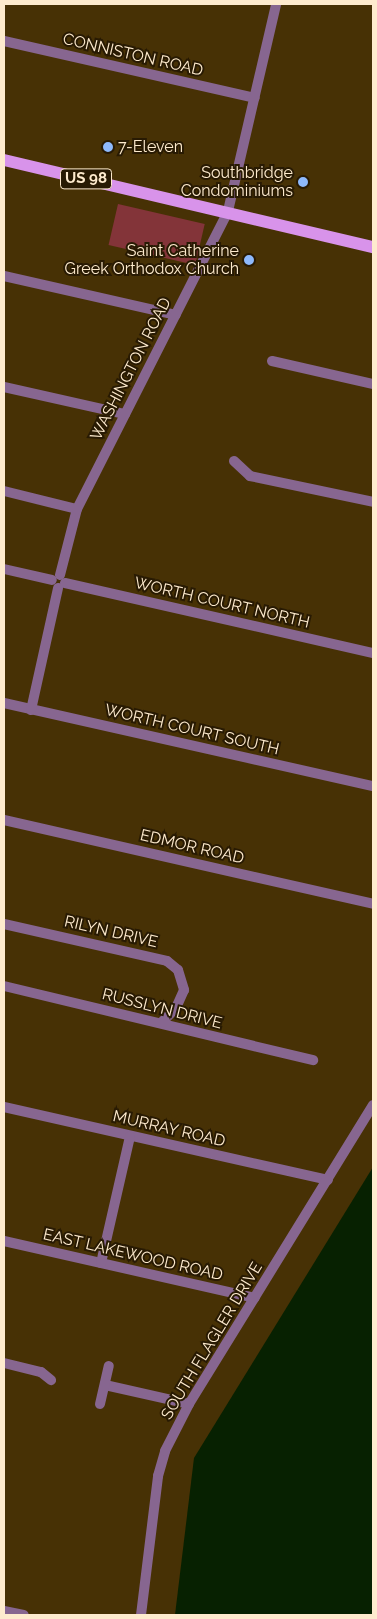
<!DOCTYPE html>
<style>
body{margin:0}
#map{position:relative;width:377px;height:1619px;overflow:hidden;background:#473105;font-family:Raleway,sans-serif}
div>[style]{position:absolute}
.green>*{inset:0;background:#833439;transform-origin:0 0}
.water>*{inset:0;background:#072101}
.minor>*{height:10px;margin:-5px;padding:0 5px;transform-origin:5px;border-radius:5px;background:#876690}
.major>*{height:12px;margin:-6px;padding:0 6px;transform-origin:6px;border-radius:6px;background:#d893ea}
.dots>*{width:14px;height:14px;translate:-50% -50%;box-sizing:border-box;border:2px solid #281a03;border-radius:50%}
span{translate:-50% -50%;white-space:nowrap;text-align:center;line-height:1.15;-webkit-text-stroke:4px #281a03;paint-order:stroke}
.shield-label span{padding:1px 4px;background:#281a03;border:1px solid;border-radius:4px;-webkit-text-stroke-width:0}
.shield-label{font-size:15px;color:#feebce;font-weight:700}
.street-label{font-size:16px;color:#feebce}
.poi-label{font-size:16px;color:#feebce}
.left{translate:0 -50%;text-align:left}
.right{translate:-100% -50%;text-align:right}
.frame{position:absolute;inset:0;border:5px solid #feebce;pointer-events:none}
</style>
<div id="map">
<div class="green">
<div style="left:118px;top:204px;width:89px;height:42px;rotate:13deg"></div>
</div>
<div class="water">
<div style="clip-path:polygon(373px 1167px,373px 1615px,175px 1615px,194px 1458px)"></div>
</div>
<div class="minor">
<div style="left:4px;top:41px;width:257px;rotate:12.8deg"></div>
<div style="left:4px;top:276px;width:176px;rotate:12.8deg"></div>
<div style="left:272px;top:361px;width:104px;rotate:12.8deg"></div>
<div style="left:4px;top:387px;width:124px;rotate:12.6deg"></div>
<div style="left:234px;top:461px;width:22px;rotate:43deg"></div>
<div style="left:250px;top:476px;width:126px;rotate:11.9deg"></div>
<div style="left:4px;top:491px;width:75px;rotate:13.9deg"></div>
<div style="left:4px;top:569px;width:49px;rotate:12.9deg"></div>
<div style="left:60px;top:575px;width:68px;rotate:-75.6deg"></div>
<div style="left:77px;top:509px;width:334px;rotate:-63.1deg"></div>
<div style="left:228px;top:211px;width:212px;rotate:-76.9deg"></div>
<div style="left:65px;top:583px;width:316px;rotate:12.8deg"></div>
<div style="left:4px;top:703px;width:378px;rotate:12.7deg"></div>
<div style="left:31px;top:710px;width:125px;rotate:-77.5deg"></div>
<div style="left:4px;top:820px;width:378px;rotate:12.8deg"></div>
<div style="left:4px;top:924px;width:167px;rotate:12.8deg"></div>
<div style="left:167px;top:961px;width:14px;rotate:39deg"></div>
<div style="left:178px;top:970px;width:21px;rotate:73deg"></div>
<div style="left:184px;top:990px;width:20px;rotate:114deg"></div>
<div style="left:176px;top:1008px;width:20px;rotate:135deg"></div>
<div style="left:4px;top:986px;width:318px;rotate:13.5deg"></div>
<div style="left:4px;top:1107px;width:332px;rotate:12.7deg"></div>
<div style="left:4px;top:1241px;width:257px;rotate:12.8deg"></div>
<div style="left:101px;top:1263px;width:130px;rotate:-77.1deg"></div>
<div style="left:4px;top:1363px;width:38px;rotate:14deg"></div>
<div style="left:41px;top:1372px;width:13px;rotate:39deg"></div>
<div style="left:105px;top:1385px;width:86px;rotate:12.7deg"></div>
<div style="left:100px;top:1404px;width:39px;rotate:-77deg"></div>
<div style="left:4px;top:1611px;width:20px;rotate:11deg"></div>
<div style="left:141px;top:1615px;width:140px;rotate:-83deg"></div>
<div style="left:158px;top:1476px;width:26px;rotate:-74deg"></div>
<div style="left:165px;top:1451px;width:53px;rotate:-62.9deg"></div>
<div style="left:189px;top:1404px;width:351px;rotate:-58.4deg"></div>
</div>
<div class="major">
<div style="left:4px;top:160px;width:379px;rotate:13.3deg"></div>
</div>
<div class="dots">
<div style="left:108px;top:147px;background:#8eb9fc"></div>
<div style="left:303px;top:182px;background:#8eb9fc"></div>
<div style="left:249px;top:260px;background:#8eb9fc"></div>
</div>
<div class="shield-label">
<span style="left:86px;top:179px">US 98</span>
</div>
<div class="street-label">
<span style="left:133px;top:55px;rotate:13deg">CONNISTON ROAD</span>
<span style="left:131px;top:369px;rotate:-63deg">WASHINGTON ROAD</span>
<span style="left:222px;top:603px;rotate:13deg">WORTH COURT NORTH</span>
<span style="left:192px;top:730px;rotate:13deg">WORTH COURT SOUTH</span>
<span style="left:192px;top:847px;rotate:13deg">EDMOR ROAD</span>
<span style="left:111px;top:932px;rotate:13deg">RILYN DRIVE</span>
<span style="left:162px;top:1009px;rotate:14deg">RUSSLYN DRIVE</span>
<span style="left:169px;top:1129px;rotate:13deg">MURRAY ROAD</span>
<span style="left:133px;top:1255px;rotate:13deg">EAST LAKEWOOD ROAD</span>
<span style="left:212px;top:1341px;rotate:-59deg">SOUTH FLAGLER DRIVE</span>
</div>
<div class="poi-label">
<span class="left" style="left:118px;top:147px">7-Eleven</span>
<span class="right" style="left:293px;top:182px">Southbridge<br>Condominiums</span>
<span class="right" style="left:239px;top:260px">Saint Catherine<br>Greek Orthodox Church</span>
</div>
<div class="frame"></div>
</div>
